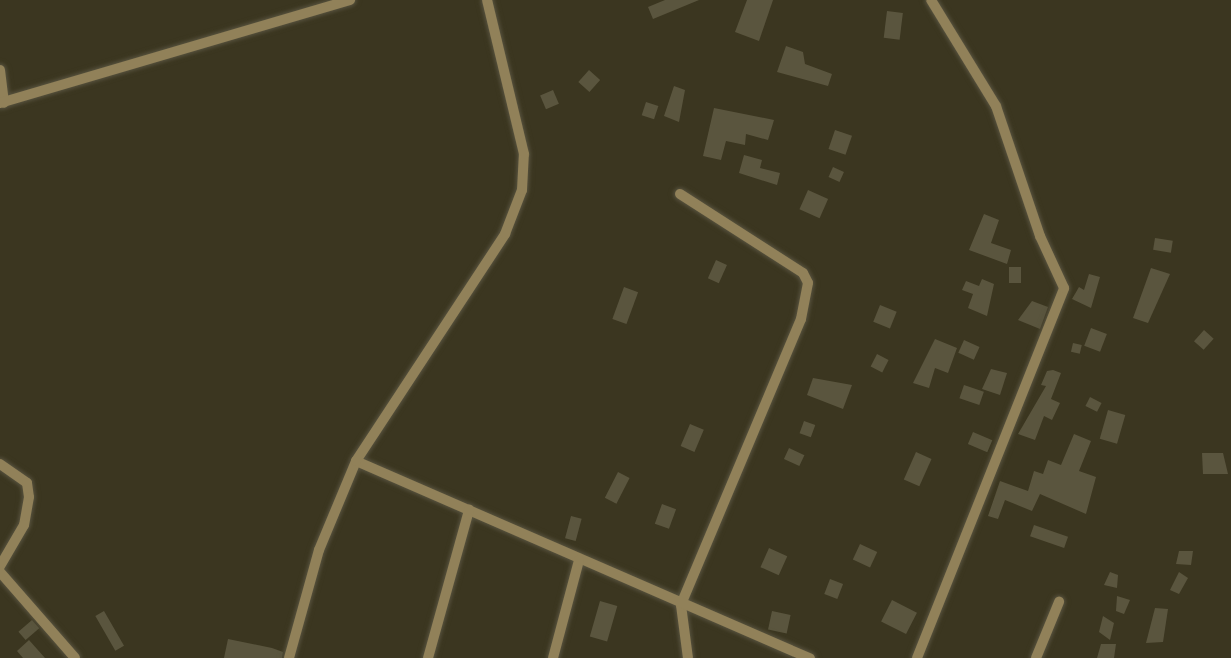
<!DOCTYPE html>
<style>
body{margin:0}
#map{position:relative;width:1231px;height:658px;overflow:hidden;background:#3b3620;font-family:"PT Sans Narrow",sans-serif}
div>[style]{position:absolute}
.building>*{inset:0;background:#5a553e;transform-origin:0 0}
.roads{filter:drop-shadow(0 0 2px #58533f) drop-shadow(0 0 2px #58533f)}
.street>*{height:10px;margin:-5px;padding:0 5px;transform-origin:5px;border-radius:5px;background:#918159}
span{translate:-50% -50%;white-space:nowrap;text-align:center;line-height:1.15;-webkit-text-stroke:4.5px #1f1d14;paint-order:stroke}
</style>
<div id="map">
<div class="building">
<div style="clip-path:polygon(665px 0,699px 0,653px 19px,648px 7px)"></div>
<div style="clip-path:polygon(747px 0,773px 0,759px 41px,735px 32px)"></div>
<div style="left:887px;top:11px;width:16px;height:27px;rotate:7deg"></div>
<div style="clip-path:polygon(786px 46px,803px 52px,805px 64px,832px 74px,828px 86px,777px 72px)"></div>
<div style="left:589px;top:70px;width:15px;height:16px;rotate:42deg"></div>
<div style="clip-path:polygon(674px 86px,685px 90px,679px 122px,664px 116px)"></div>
<div style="left:553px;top:90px;width:15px;height:14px;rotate:67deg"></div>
<div style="left:646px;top:102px;width:13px;height:14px;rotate:18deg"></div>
<div style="clip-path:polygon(714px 108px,774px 120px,768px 140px,746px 134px,745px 145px,726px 141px,721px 160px,703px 156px)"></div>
<div style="left:835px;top:130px;width:18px;height:20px;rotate:19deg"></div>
<div style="clip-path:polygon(744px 155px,762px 160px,760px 168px,780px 173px,777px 185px,739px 173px)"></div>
<div style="left:833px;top:167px;width:12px;height:11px;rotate:24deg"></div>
<div style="left:808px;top:190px;width:22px;height:21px;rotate:24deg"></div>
<div style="clip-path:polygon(984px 214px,999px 220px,991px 243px,1011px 250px,1007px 264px,969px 250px)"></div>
<div style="left:1155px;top:238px;width:18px;height:12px;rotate:9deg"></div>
<div style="left:716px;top:260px;width:12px;height:20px;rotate:24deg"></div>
<div style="left:1009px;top:267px;width:12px;height:16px"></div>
<div style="clip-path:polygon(1151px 268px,1170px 274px,1148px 323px,1133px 318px)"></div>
<div style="clip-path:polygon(1089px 274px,1100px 277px,1091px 308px,1072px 299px,1079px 287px,1084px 290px)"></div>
<div style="clip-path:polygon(982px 279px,994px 284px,987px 316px,968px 308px,973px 294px,962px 290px,966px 281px,979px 286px)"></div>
<div style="left:624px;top:287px;width:15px;height:34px;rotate:20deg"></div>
<div style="clip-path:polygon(1032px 301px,1048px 307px,1040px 329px,1018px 320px)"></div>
<div style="left:880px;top:305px;width:18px;height:18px;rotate:22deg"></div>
<div style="left:1091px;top:328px;width:17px;height:19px;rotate:21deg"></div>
<div style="left:1204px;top:330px;width:13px;height:15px;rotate:42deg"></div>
<div style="clip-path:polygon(935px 339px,957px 348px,948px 373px,935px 368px,929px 388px,913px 383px)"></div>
<div style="left:964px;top:340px;width:17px;height:14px;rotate:24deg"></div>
<div style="left:1073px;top:343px;width:9px;height:9px;rotate:13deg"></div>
<div style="left:877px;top:354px;width:13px;height:14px;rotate:27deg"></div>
<div style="clip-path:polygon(991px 369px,1007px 373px,1000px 395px,982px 389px)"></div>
<div style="clip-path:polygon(1053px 370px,1061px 373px,1051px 399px,1060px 403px,1052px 420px,1044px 416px,1035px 440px,1018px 434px,1046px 386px,1041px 385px,1047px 371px)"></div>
<div style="clip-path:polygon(813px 378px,852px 385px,843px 409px,807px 395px)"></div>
<div style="left:964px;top:385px;width:21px;height:14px;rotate:19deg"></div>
<div style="left:1090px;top:397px;width:13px;height:10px;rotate:27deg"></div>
<div style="left:1108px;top:410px;width:18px;height:30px;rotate:16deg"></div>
<div style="left:804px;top:421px;width:12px;height:13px;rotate:20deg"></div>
<div style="left:690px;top:424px;width:15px;height:24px;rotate:23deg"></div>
<div style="left:973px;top:432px;width:21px;height:13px;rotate:23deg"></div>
<div style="clip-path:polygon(1074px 434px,1091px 441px,1079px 471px,1096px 477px,1086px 514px,1040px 494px,1032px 511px,1005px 500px,998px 519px,988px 516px,1000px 481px,1028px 491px,1034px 471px,1043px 474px,1048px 460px,1061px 465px)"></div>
<div style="left:789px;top:448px;width:17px;height:12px;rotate:25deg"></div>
<div style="left:916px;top:452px;width:17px;height:30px;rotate:24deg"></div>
<div style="clip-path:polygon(1202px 453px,1223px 453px,1228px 474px,1203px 474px)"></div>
<div style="left:618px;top:472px;width:13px;height:29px;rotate:27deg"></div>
<div style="left:662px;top:504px;width:15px;height:21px;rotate:20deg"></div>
<div style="left:571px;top:516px;width:11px;height:23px;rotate:15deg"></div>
<div style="left:1034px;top:525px;width:36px;height:12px;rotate:19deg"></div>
<div style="left:860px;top:544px;width:19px;height:17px;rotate:25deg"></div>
<div style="left:769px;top:548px;width:20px;height:21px;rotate:24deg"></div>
<div style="clip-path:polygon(1179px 551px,1193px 551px,1191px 565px,1176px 564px)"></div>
<div style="clip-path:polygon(1110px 572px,1118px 575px,1117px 588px,1104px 585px)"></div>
<div style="clip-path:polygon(1179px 572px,1188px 578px,1179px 594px,1170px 590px)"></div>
<div style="left:830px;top:579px;width:14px;height:16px;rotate:21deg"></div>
<div style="clip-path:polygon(1117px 596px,1130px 600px,1124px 614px,1116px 611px)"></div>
<div style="left:892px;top:600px;width:28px;height:24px;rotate:27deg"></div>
<div style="left:600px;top:601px;width:18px;height:37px;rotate:16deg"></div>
<div style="clip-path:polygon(1155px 608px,1168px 609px,1163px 642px,1146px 643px)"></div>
<div style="left:104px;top:611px;width:40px;height:10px;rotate:60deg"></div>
<div style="left:772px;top:611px;width:19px;height:19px;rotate:12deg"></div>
<div style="clip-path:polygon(1103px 616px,1114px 623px,1110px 640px,1099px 632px)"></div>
<div style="left:32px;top:620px;width:11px;height:18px;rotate:49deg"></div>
<div style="clip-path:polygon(228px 639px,272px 648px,283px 652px,282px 658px,224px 658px)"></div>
<div style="clip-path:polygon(29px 640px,45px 658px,23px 658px,17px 651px)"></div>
<div style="clip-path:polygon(1101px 644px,1116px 644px,1114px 658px,1097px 658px)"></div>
</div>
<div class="roads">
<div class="street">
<div style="left:0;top:70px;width:33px;rotate:83deg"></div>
<div style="left:0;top:103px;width:365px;rotate:-16.4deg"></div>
<div style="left:680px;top:194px;width:146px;rotate:32.7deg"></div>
<div style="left:803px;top:273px;width:11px;rotate:63deg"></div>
<div style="left:808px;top:283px;width:37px;rotate:101deg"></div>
<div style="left:801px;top:319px;width:310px;rotate:112.8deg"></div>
<div style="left:681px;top:605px;width:53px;rotate:82.5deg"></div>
<div style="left:356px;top:461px;width:495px;rotate:23.5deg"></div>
<div style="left:0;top:464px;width:33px;rotate:35deg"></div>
<div style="left:27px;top:483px;width:14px;rotate:82deg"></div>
<div style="left:29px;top:497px;width:28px;rotate:100deg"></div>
<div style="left:24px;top:525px;width:48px;rotate:120.3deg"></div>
<div style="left:0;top:572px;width:114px;rotate:48.9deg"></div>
<div style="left:289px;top:658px;width:112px;rotate:-74.5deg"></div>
<div style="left:319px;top:550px;width:96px;rotate:-67.4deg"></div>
<div style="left:356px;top:461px;width:272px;rotate:-56.7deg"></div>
<div style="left:505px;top:234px;width:47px;rotate:-68.9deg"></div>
<div style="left:522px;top:190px;width:36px;rotate:-87deg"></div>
<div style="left:524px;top:154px;width:158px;rotate:-103.5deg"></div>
<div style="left:428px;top:658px;width:154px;rotate:-74.5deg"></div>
<div style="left:553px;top:658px;width:101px;rotate:-75.1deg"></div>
<div style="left:917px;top:658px;width:398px;rotate:-68.3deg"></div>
<div style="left:1064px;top:288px;width:57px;rotate:-114.8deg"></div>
<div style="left:1040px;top:236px;width:137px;rotate:-108.7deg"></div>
<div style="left:996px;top:106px;width:124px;rotate:-121.5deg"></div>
<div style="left:1036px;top:658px;width:61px;rotate:-67.7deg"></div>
</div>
</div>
</div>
